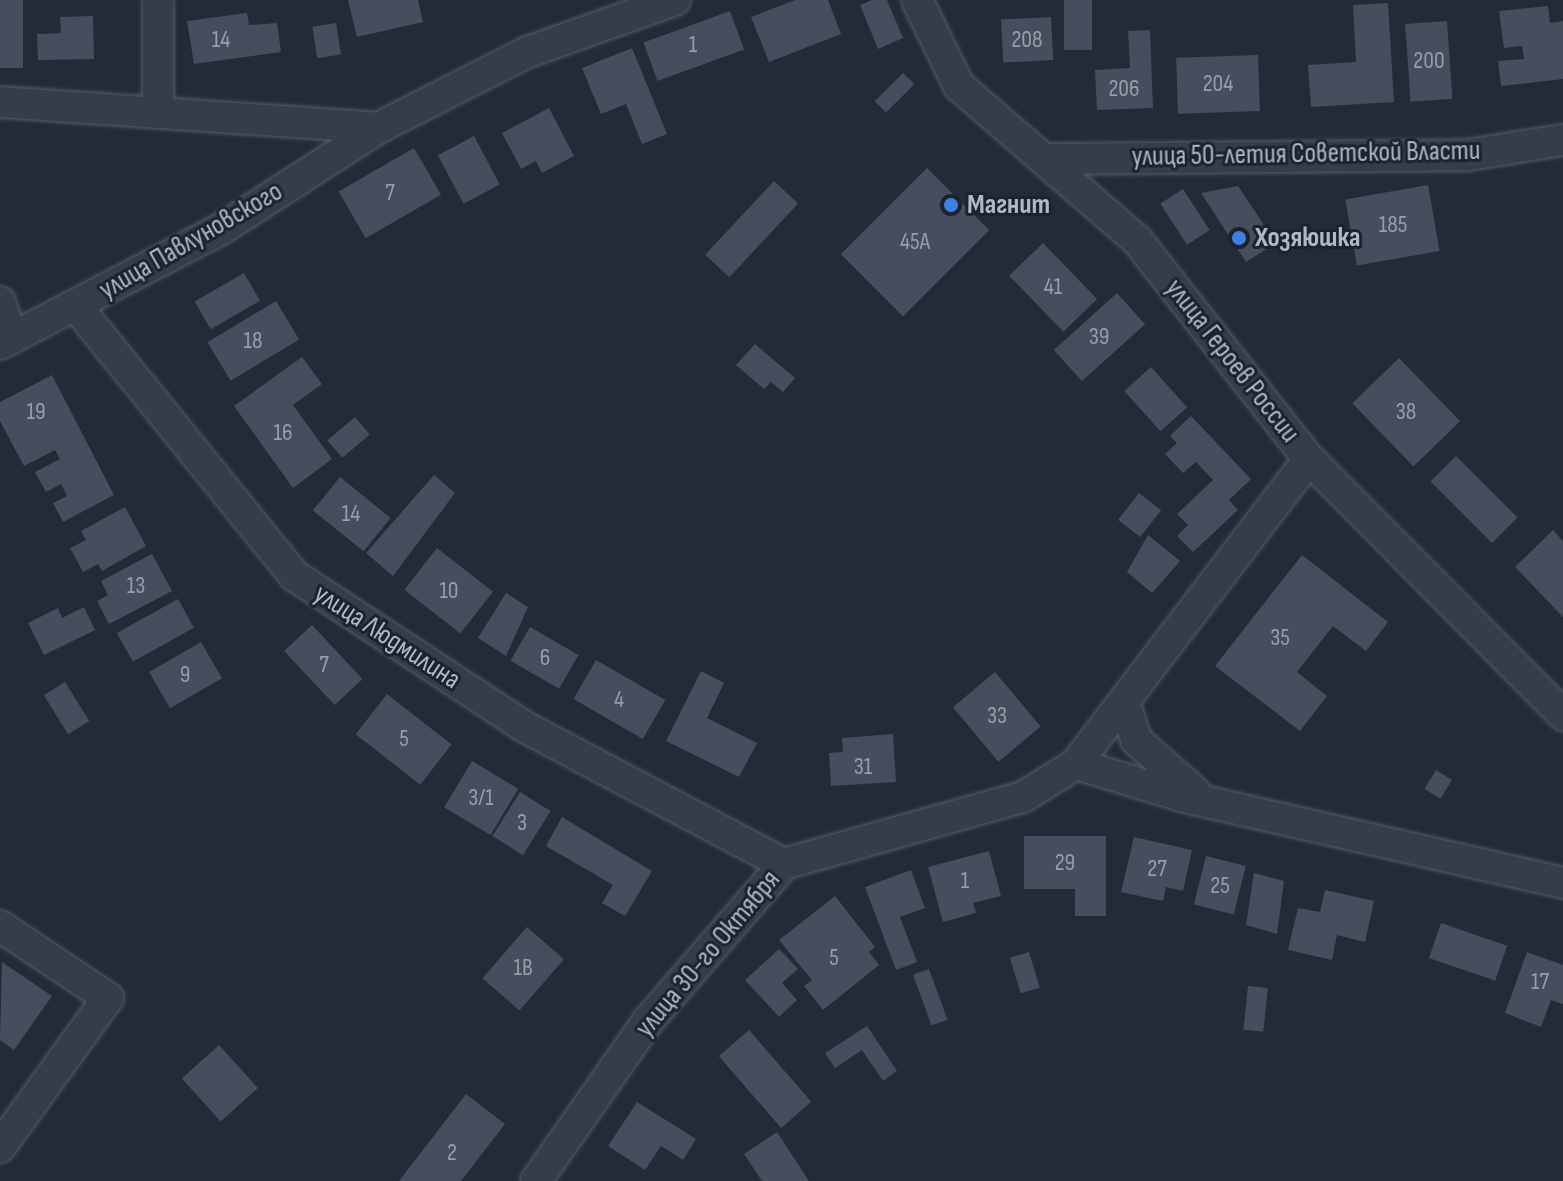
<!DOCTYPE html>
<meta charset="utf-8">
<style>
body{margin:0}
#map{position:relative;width:1563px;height:1181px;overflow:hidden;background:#232b39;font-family:"Sofia Sans Condensed",sans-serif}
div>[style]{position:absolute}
.building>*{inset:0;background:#444e5d;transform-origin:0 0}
.roads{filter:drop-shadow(0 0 2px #545b67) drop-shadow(0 0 2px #545b67)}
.minor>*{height:30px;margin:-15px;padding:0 15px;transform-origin:15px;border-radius:15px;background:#363d49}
.dots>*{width:22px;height:22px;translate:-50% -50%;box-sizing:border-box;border:4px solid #1c222e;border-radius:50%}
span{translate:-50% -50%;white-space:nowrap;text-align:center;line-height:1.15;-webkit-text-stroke:6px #1c222e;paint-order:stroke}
.number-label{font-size:24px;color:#969eab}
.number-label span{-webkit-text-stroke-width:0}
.street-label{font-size:28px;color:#b1b8c5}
.poi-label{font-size:28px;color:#b1b8c5;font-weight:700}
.left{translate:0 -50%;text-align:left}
</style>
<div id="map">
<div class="building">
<div style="left:0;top:0;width:23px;height:68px"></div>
<div style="clip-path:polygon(348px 0,418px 0,423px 22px,357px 37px)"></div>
<div style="clip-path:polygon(795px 0,828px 0,841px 34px,769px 62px,751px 17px)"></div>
<div style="clip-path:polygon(872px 0,887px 0,903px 38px,878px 49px,860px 5px)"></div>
<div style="left:1064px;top:0;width:28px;height:50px"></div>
<div style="clip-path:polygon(1388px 3px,1394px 102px,1311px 107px,1308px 65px,1356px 62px,1353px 5px)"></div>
<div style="clip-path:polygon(1548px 6px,1550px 23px,1563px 21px,1563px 79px,1501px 86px,1498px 61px,1524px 59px,1522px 46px,1504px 48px,1499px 11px)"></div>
<div style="left:730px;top:11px;width:41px;height:92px;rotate:70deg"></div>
<div style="clip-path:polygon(247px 13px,249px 25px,277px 23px,281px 52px,194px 64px,187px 21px)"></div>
<div style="clip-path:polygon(93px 16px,94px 59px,38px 60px,37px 34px,61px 33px,60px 17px)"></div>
<div style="left:1051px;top:17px;width:43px;height:50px;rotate:87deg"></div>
<div style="left:1447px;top:21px;width:78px;height:42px;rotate:86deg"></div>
<div style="left:336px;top:23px;width:32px;height:24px;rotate:81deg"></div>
<div style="clip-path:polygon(1150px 30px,1153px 108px,1097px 110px,1095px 70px,1130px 68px,1128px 31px)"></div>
<div style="clip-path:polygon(632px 48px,667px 134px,642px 144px,626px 104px,601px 114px,582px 68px)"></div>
<div style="left:1258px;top:55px;width:56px;height:82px;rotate:88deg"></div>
<div style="left:903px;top:73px;width:16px;height:40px;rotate:45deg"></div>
<div style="clip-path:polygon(549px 108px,574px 156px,542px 173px,536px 161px,521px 169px,502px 133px)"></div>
<div style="left:474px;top:136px;width:55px;height:41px;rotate:62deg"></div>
<div style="left:414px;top:148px;width:54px;height:87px;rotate:60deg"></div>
<div style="left:927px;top:168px;width:88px;height:122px;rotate:45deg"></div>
<div style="left:774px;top:181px;width:33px;height:101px;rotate:43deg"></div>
<div style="left:1428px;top:185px;width:67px;height:84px;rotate:80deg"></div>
<div style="clip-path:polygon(1238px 186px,1276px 243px,1246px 262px,1201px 193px)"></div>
<div style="left:1183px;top:189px;width:49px;height:27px;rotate:57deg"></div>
<div style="left:1043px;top:243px;width:78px;height:47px;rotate:46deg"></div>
<div style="left:244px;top:273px;width:32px;height:57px;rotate:60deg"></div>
<div style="left:1117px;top:293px;width:42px;height:85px;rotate:48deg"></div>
<div style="left:276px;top:301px;width:45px;height:80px;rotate:59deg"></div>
<div style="clip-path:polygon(755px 344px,795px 378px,783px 392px,771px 382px,764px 389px,736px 365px)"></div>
<div style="clip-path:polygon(302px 357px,322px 384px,293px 405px,332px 459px,293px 488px,234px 406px)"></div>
<div style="left:1399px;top:358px;width:88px;height:65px;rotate:46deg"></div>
<div style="left:1151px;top:367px;width:54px;height:36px;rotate:48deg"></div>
<div style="clip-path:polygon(52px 375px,114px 495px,63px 522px,53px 503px,67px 496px,61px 484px,46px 492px,35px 472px,60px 459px,55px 450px,24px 466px,0 421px,0 402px)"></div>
<div style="clip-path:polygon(1191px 416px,1251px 479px,1229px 500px,1238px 510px,1193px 552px,1177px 536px,1188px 525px,1177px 514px,1213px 480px,1196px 462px,1183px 473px,1165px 454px,1177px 443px,1170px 436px)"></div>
<div style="left:355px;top:417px;width:23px;height:36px;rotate:50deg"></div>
<div style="left:1456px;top:456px;width:87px;height:36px;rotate:45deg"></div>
<div style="clip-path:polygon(434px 475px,455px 493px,393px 576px,366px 553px)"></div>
<div style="left:340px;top:477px;width:65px;height:43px;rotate:39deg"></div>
<div style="left:1139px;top:493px;width:28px;height:34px;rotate:38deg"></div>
<div style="clip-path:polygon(125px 507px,146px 546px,102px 571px,98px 564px,83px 572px,70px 548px,86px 540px,81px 531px)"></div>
<div style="clip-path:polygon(1553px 530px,1563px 541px,1563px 617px,1515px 567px)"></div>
<div style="clip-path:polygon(1148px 535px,1180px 561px,1152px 593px,1127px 572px)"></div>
<div style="left:437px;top:548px;width:71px;height:53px;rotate:38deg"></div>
<div style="clip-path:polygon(152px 554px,172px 591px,109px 624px,97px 601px,108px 595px,101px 581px)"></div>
<div style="clip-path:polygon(1302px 555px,1388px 622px,1366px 651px,1333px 626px,1297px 672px,1327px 696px,1300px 731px,1215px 666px)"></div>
<div style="clip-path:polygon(506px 593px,528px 607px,506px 656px,478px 638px)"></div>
<div style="left:178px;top:599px;width:33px;height:70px;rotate:61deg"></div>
<div style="clip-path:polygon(84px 607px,95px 630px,44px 655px,28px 623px,58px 608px,62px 618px)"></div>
<div style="left:312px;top:625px;width:74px;height:38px;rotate:47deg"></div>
<div style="left:530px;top:627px;width:56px;height:39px;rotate:30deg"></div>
<div style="left:201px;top:642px;width:42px;height:60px;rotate:60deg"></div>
<div style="left:596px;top:660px;width:80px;height:45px;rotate:30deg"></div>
<div style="clip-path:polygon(701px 671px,724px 683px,707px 718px,757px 743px,739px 777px,666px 741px)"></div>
<div style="left:995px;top:672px;width:71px;height:55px;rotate:50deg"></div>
<div style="left:65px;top:682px;width:46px;height:25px;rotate:58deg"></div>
<div style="left:387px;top:694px;width:82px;height:51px;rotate:38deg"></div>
<div style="clip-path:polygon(893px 734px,896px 782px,831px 786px,829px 753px,843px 752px,842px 738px)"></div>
<div style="left:472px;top:761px;width:54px;height:54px;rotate:31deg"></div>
<div style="left:1436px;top:770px;width:19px;height:22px;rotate:32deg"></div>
<div style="left:520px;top:792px;width:36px;height:52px;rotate:32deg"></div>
<div style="clip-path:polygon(562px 817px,652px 871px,625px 916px,602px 903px,613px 885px,546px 846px)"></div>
<div style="clip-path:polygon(1024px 836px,1106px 836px,1106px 916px,1075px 916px,1075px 889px,1024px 889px)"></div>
<div style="clip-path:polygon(1134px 837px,1192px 850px,1183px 891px,1166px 887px,1163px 901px,1121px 892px)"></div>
<div style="clip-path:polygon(989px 851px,1001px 896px,973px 903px,976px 913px,943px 922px,928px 867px)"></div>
<div style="left:1206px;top:856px;width:41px;height:50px;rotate:14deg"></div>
<div style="clip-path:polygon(911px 870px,925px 908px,900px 917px,917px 962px,896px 970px,865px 887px)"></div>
<div style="clip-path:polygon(1254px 873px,1284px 881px,1277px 934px,1246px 925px)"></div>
<div style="clip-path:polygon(1325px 890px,1374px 901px,1365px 942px,1337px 935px,1332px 960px,1288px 950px,1298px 908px,1320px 912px)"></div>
<div style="clip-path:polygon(835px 896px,875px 947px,869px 952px,879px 965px,823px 1010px,804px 986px,812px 980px,779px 940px)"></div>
<div style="left:1441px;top:923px;width:70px;height:37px;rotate:19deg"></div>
<div style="left:527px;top:927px;width:49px;height:68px;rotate:41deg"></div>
<div style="clip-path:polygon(779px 949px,798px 969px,782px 983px,797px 1000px,779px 1017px,745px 980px)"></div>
<div style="left:1029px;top:952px;width:37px;height:20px;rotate:73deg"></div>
<div style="clip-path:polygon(1527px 952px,1563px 965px,1563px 1004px,1551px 1000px,1541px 1027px,1505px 1013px)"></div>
<div style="clip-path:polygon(2px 962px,52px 996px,14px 1050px,0 1040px)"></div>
<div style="left:929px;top:969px;width:54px;height:17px;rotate:70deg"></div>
<div style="left:1248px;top:986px;width:20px;height:44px;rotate:6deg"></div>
<div style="clip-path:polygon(867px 1026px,897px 1071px,883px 1081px,862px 1050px,835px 1068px,825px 1053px)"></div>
<div style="left:749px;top:1030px;width:95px;height:40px;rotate:49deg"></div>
<div style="left:219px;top:1045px;width:58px;height:50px;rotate:48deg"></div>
<div style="clip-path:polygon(466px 1094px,505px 1124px,461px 1181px,399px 1181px)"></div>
<div style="clip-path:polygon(637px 1102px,696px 1139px,683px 1160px,661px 1146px,645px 1170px,608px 1146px)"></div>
<div style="clip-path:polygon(777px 1132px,809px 1181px,762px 1181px,744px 1154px)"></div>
</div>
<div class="roads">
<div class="minor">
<div style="left:158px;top:0;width:113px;rotate:90deg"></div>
<div style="left:917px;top:0;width:96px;rotate:64deg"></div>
<div style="left:959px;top:86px;width:235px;rotate:40.9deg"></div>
<div style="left:1137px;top:240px;width:278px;rotate:51.9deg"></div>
<div style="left:1309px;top:459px;width:361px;rotate:45.2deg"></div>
<div style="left:0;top:102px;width:379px;rotate:3.9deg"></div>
<div style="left:378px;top:128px;width:168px;rotate:-26.9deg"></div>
<div style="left:528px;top:52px;width:156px;rotate:-19.5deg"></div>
<div style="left:1049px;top:159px;width:419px;rotate:-0.5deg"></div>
<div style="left:1468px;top:155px;width:96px;rotate:-9deg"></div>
<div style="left:0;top:302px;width:38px;rotate:72deg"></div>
<div style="left:76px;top:306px;width:348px;rotate:51deg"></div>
<div style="left:295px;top:576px;width:273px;rotate:33.3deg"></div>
<div style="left:523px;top:726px;width:295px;rotate:27.9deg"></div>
<div style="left:0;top:344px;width:251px;rotate:-27.5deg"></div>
<div style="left:223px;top:228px;width:184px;rotate:-32.8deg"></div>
<div style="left:1309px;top:459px;width:384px;rotate:127.4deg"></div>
<div style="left:1076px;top:764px;width:110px;rotate:16.9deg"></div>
<div style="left:1181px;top:796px;width:392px;rotate:12.8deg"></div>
<div style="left:1124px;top:702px;width:40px;rotate:72deg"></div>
<div style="left:1136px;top:740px;width:79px;rotate:41.4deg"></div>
<div style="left:0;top:926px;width:130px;rotate:33.7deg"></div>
<div style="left:108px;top:998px;width:184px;rotate:125.9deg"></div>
<div style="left:536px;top:1181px;width:195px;rotate:-55deg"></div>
<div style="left:648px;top:1021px;width:208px;rotate:-49.1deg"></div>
<div style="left:784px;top:864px;width:248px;rotate:-15.7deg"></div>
<div style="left:1023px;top:797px;width:62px;rotate:-31.9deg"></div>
</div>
</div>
<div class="dots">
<div style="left:951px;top:205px;background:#3f7fe0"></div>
<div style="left:1239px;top:238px;background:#3f7fe0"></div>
</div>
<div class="number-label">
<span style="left:221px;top:40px">14</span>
<span style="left:1027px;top:40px">208</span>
<span style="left:693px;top:45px">1</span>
<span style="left:1429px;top:61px">200</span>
<span style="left:1218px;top:84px">204</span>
<span style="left:1124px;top:89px">206</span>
<span style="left:390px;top:193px">7</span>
<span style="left:1393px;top:225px">185</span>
<span style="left:915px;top:242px">45А</span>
<span style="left:1053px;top:287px">41</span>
<span style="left:1099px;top:337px">39</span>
<span style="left:253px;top:341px">18</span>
<span style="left:36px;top:412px">19</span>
<span style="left:1406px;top:412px">38</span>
<span style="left:283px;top:433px">16</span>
<span style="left:351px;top:514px">14</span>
<span style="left:136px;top:586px">13</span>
<span style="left:449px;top:591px">10</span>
<span style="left:1280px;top:638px">35</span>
<span style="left:545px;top:658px">6</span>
<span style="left:324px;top:665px">7</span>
<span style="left:185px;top:675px">9</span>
<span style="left:619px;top:700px">4</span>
<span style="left:997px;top:716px">33</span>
<span style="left:404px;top:739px">5</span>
<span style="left:863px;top:767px">31</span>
<span style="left:481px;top:798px">3/1</span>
<span style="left:522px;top:823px">3</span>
<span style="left:1065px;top:863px">29</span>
<span style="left:1157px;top:869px">27</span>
<span style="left:965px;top:881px">1</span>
<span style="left:1220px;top:886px">25</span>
<span style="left:834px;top:958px">5</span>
<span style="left:523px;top:968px">1В</span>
<span style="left:1540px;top:982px">17</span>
<span style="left:452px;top:1153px">2</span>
</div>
<div class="street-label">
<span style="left:1306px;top:154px;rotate:-1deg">улица 50-летия Советской Власти</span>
<span style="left:191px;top:241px;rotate:-30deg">улица Павлуновского</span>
<span style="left:1232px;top:361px;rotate:52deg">улица Героев России</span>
<span style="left:387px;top:637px;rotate:33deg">улица Людмилина</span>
<span style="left:708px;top:954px;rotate:-50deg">улица 30-го Октября</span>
</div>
<div class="poi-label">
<span class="left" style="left:967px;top:205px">Магнит</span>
<span class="left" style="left:1255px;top:238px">Хозяюшка</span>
</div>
</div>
